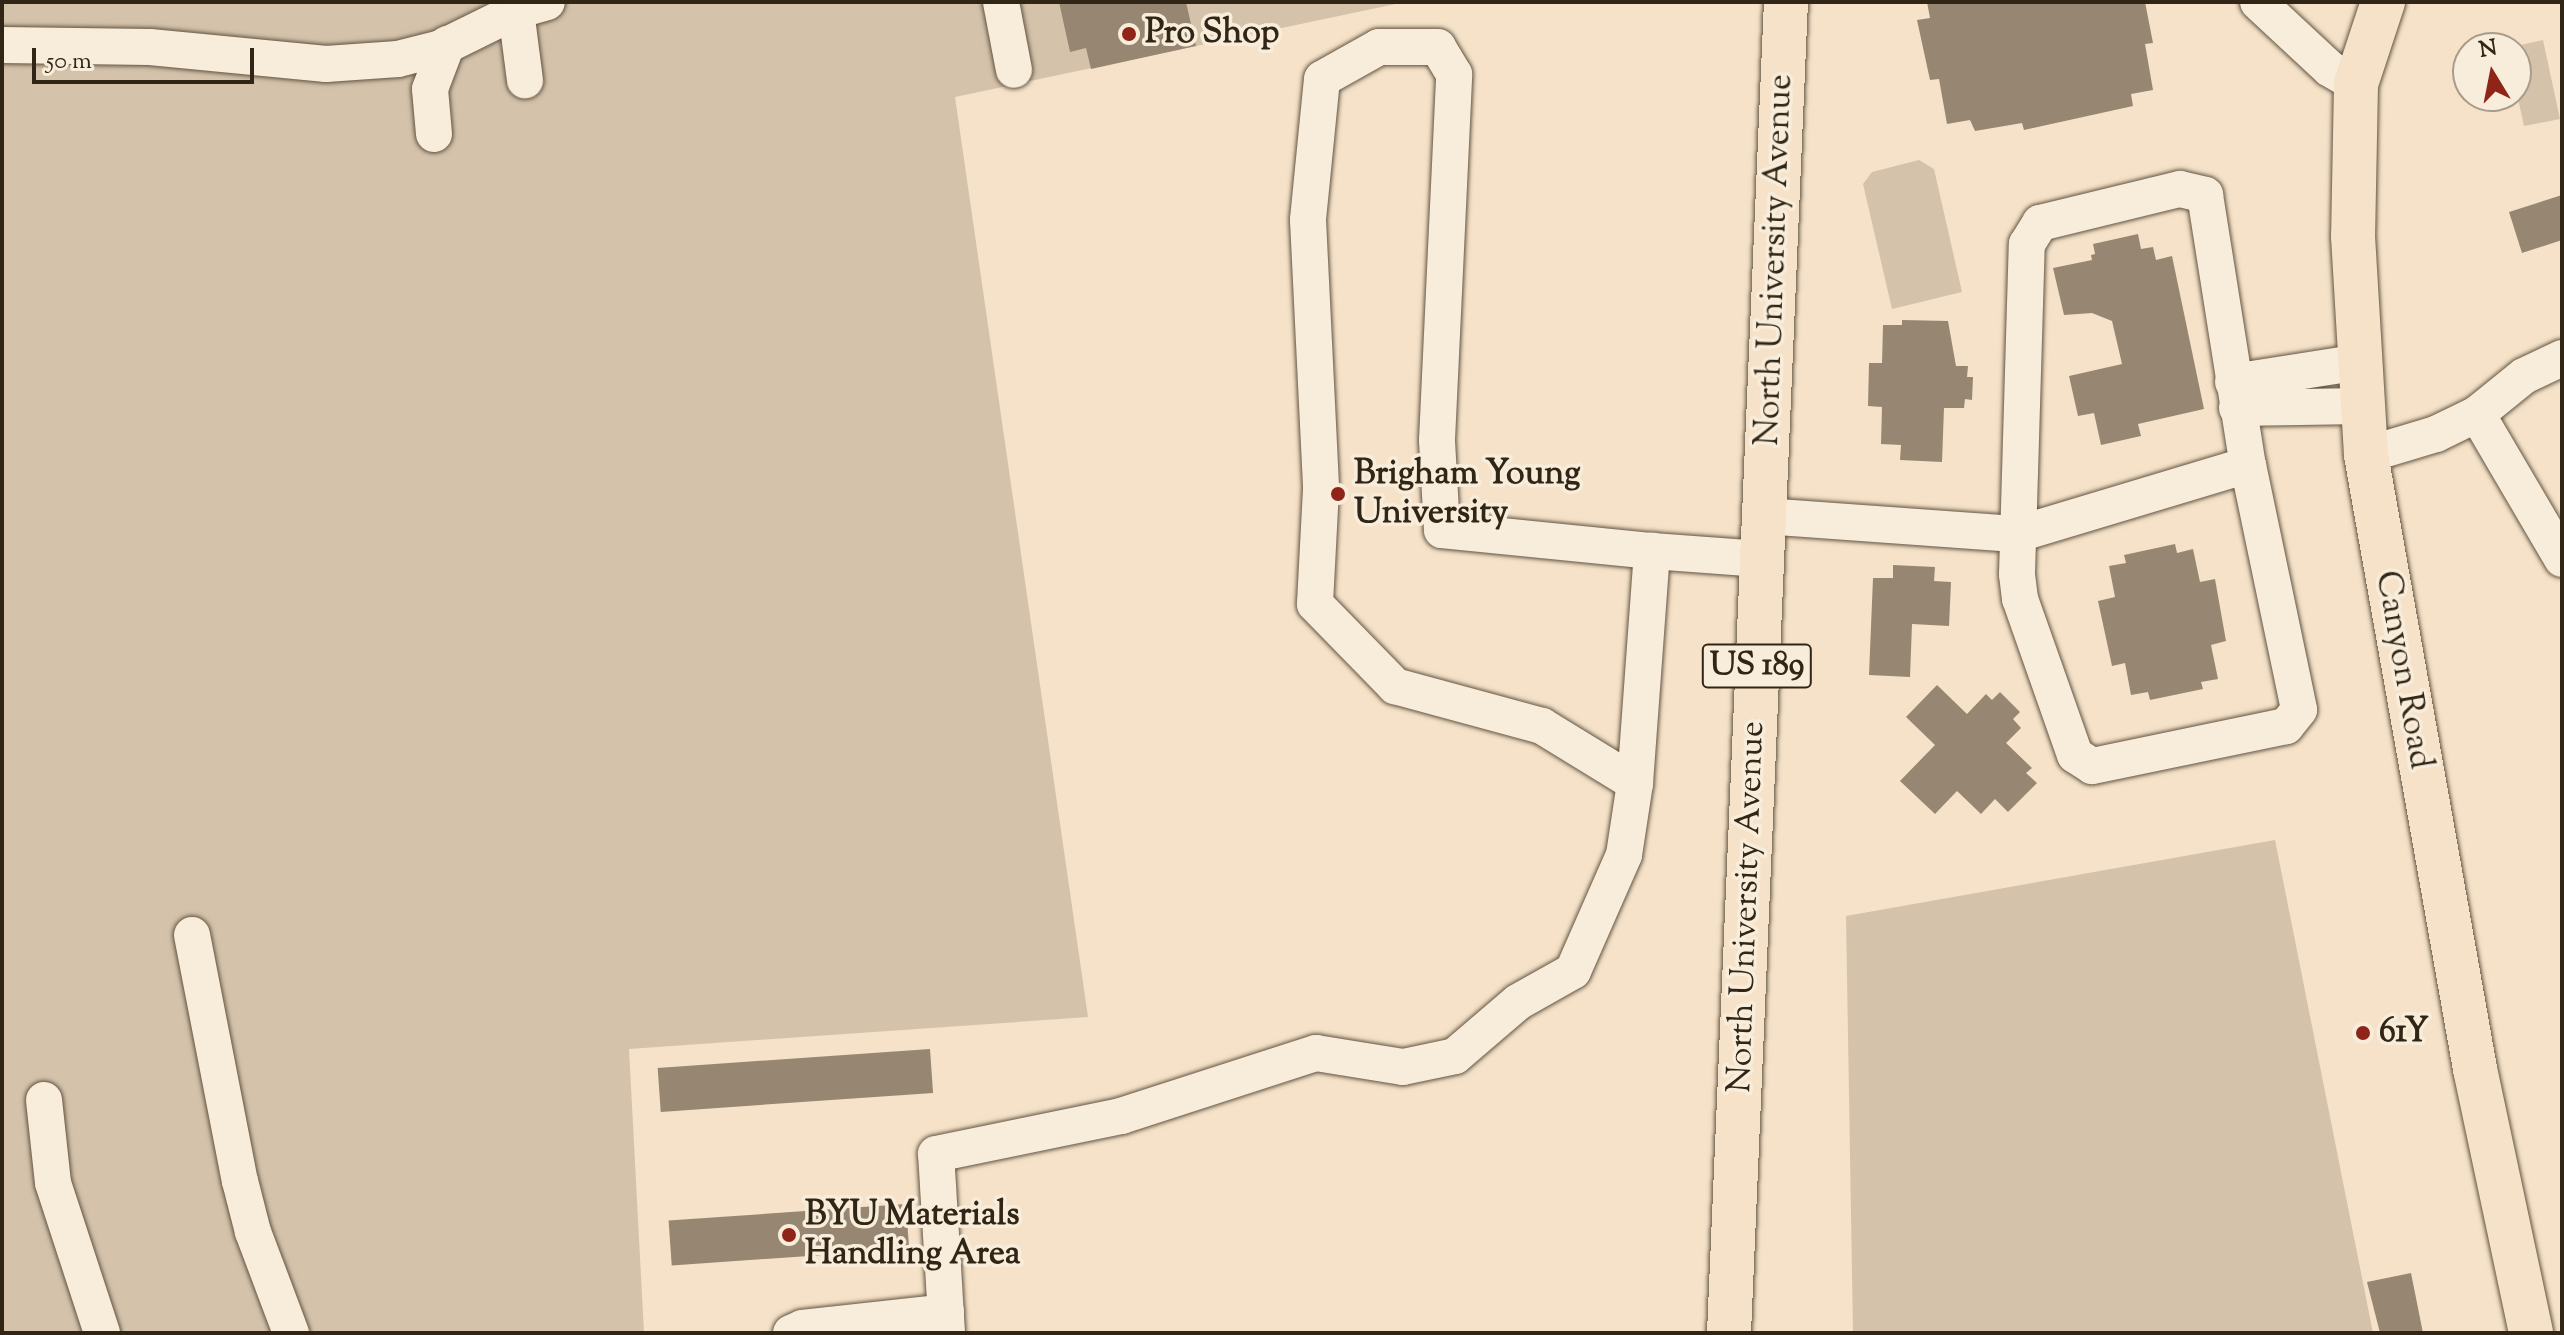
<!DOCTYPE html>
<style>
body{margin:0}
#map{position:relative;width:2564px;height:1335px;overflow:hidden;background:#f5e2c8;font-family:"Sorts Mill Goudy",serif}
div>[style]{position:absolute}
.green>*{inset:0;background:#d4c2aa}
.building>*{inset:0;background:#978772;transform-origin:0 0}
.roads{filter:drop-shadow(0 0 2px #625442) drop-shadow(0 0 2px #625442)}
.minor>*{height:36px;margin:-18px;padding:0 18px;transform-origin:18px;border-radius:18px;background:#f8ecdb}
.major>*{height:44px;margin:-22px;padding:0 22px;transform-origin:22px;border-radius:22px;background:#f5e2c8}
.highway>*{height:44px;margin:-22px;padding:0 22px;transform-origin:22px;border-radius:22px;background:#f5e2c8}
.dots>*{width:22px;height:22px;translate:-50% -50%;box-sizing:border-box;border:4px solid #f8ecdb;border-radius:50%}
span{translate:-50% -50%;white-space:nowrap;text-align:center;line-height:1.15;-webkit-text-stroke:7px #f8ecdb;paint-order:stroke}
.shield-label span{padding:2px 6px;background:#f8ecdb;border:2px solid;border-radius:6px;-webkit-text-stroke-width:0}
.shield-label{font-size:32px;color:#312515;font-weight:700}
.poi-label{font-size:34px;color:#312515;font-weight:700}
.left{translate:0 -50%;text-align:left}
.street-label{font-size:34px;color:#312515}
.frame{position:absolute;inset:0;border:4px solid #312515;pointer-events:none}
.north{position:absolute;left:2452px;top:32px;width:80px;height:80px;box-sizing:border-box;background:#f8ecdb;border:2px solid #a89c8c;border-radius:50%;rotate:350deg;font-size:22px;font-weight:700;line-height:32px;text-align:center;color:#312515}
.north::after{content:'';display:block;margin:auto;width:28px;height:36px;background:#8f2418;clip-path:polygon(50% 0,100% 100%,50% 72%,0 100%)}
.scale{position:absolute;left:32px;top:48px;width:222px;height:36px;box-sizing:border-box;border:4px solid #312515;border-top:0;padding-left:10px;font-size:24px;line-height:28px;white-space:nowrap;color:#312515;-webkit-text-stroke:6px #f8ecdb;paint-order:stroke}
</style>
<div id="map">
<div class="green">
<div style="clip-path:polygon(2px 2px,1405px 2px,955px 97px,1088px 1017px,629px 1049px,644px 1333px,2px 1333px)"></div>
<div style="clip-path:polygon(2543px 40px,2560px 119px,2524px 126px,2516px 89px,2516px 48px,2507px 48px)"></div>
<div style="clip-path:polygon(1919px 160px,1934px 169px,1962px 292px,1892px 309px,1863px 184px,1872px 172px)"></div>
<div style="clip-path:polygon(2275px 840px,2373px 1333px,1853px 1333px,1846px 916px)"></div>
</div>
<div class="building">
<div style="clip-path:polygon(1059px 2px,1186px 2px,1196px 46px,1091px 69px,1086px 48px,1070px 52px)"></div>
<div style="clip-path:polygon(1927px 2px,2145px 2px,2153px 43px,2145px 44px,2153px 90px,2131px 94px,2133px 106px,2024px 130px,2022px 123px,1975px 131px,1970px 120px,1947px 124px,1939px 79px,1930px 80px,1917px 20px,1930px 18px)"></div>
<div style="clip-path:polygon(2562px 195px,2562px 240px,2522px 253px,2509px 212px)"></div>
<div style="clip-path:polygon(2138px 234px,2141px 249px,2153px 247px,2156px 260px,2172px 256px,2204px 409px,2138px 424px,2141px 436px,2101px 445px,2094px 413px,2078px 416px,2069px 376px,2122px 364px,2112px 321px,2092px 313px,2064px 315px,2053px 268px,2092px 260px,2091px 255px,2095px 254px,2093px 244px)"></div>
<div style="clip-path:polygon(1902px 320px,1948px 321px,1956px 366px,1968px 366px,1967px 377px,1973px 377px,1972px 400px,1965px 399px,1964px 408px,1944px 408px,1942px 462px,1900px 460px,1901px 445px,1881px 444px,1882px 407px,1868px 406px,1869px 363px,1882px 363px,1883px 325px,1902px 325px)"></div>
<div style="clip-path:polygon(2175px 544px,2177px 553px,2193px 549px,2200px 582px,2215px 579px,2226px 641px,2211px 645px,2218px 679px,2201px 682px,2203px 689px,2150px 700px,2148px 692px,2131px 695px,2125px 663px,2112px 666px,2098px 601px,2115px 597px,2109px 566px,2126px 563px,2124px 555px)"></div>
<div style="clip-path:polygon(1893px 565px,1935px 567px,1934px 581px,1951px 582px,1949px 626px,1912px 624px,1910px 677px,1869px 675px,1873px 578px,1893px 578px)"></div>
<div style="clip-path:polygon(1937px 685px,1967px 714px,1986px 694px,1992px 700px,2000px 692px,2020px 712px,2013px 719px,2021px 728px,2006px 743px,2032px 768px,2026px 773px,2037px 783px,2008px 812px,1995px 799px,1981px 814px,1957px 791px,1935px 814px,1900px 781px,1935px 745px,1906px 717px)"></div>
<div style="left:930px;top:1049px;width:44px;height:273px;rotate:86deg"></div>
<div style="left:906px;top:1204px;width:45px;height:238px;rotate:86deg"></div>
<div style="clip-path:polygon(2411px 1273px,2423px 1333px,2380px 1333px,2367px 1282px)"></div>
</div>
<div class="roads">
<div class="minor">
<div style="left:1001px;top:2px;width:69px;rotate:79.2deg"></div>
<div style="left:2258px;top:2px;width:98px;rotate:42.9deg"></div>
<div style="left:2330px;top:69px;width:30px;rotate:30deg"></div>
<div style="left:516px;top:11px;width:70px;rotate:82.6deg"></div>
<div style="left:2px;top:45px;width:148px;rotate:0.8deg"></div>
<div style="left:150px;top:47px;width:177px;rotate:5.5deg"></div>
<div style="left:326px;top:64px;width:72px;rotate:-4deg"></div>
<div style="left:398px;top:59px;width:44px;rotate:-14.3deg"></div>
<div style="left:441px;top:48px;width:84px;rotate:-26.3deg"></div>
<div style="left:516px;top:11px;width:32px;rotate:-16deg"></div>
<div style="left:434px;top:134px;width:45px;rotate:-95.1deg"></div>
<div style="left:430px;top:89px;width:48px;rotate:-69.3deg"></div>
<div style="left:2180px;top:189px;width:26px;rotate:13deg"></div>
<div style="left:2205px;top:195px;width:273px;rotate:81deg"></div>
<div style="left:2248px;top:465px;width:250px;rotate:78.2deg"></div>
<div style="left:2299px;top:710px;width:21px;rotate:129deg"></div>
<div style="left:2286px;top:726px;width:198px;rotate:168.3deg"></div>
<div style="left:2092px;top:766px;width:20px;rotate:-147deg"></div>
<div style="left:2075px;top:755px;width:165px;rotate:-109.4deg"></div>
<div style="left:2020px;top:599px;width:25px;rotate:-97deg"></div>
<div style="left:2017px;top:574px;width:330px;rotate:-88.3deg"></div>
<div style="left:2027px;top:244px;width:25px;rotate:-58deg"></div>
<div style="left:2040px;top:223px;width:144px;rotate:-13.7deg"></div>
<div style="left:2233px;top:382px;width:129px;rotate:-8.9deg"></div>
<div style="left:2237px;top:408px;width:126px;rotate:-0.9deg"></div>
<div style="left:2477px;top:414px;width:168px;rotate:59.6deg"></div>
<div style="left:2366px;top:455px;width:73px;rotate:-16.7deg"></div>
<div style="left:2436px;top:434px;width:46px;rotate:-26deg"></div>
<div style="left:2477px;top:414px;width:60px;rotate:-39deg"></div>
<div style="left:2524px;top:376px;width:42px;rotate:-25.3deg"></div>
<div style="left:1764px;top:516px;width:255px;rotate:4.1deg"></div>
<div style="left:2018px;top:534px;width:240px;rotate:-16.7deg"></div>
<div style="left:1652px;top:551px;width:109px;rotate:4.2deg"></div>
<div style="left:192px;top:935px;width:251px;rotate:79deg"></div>
<div style="left:240px;top:1181px;width:53px;rotate:75.7deg"></div>
<div style="left:253px;top:1232px;width:108px;rotate:69.4deg"></div>
<div style="left:44px;top:1100px;width:83px;rotate:83.8deg"></div>
<div style="left:53px;top:1183px;width:158px;rotate:71.9deg"></div>
<div style="left:791px;top:1333px;width:12px;rotate:-24deg"></div>
<div style="left:802px;top:1328px;width:145px;rotate:-6.3deg"></div>
<div style="left:947px;top:1333px;width:179px;rotate:-93.5deg"></div>
<div style="left:936px;top:1154px;width:189px;rotate:-11.6deg"></div>
<div style="left:1121px;top:1116px;width:205px;rotate:-17.9deg"></div>
<div style="left:1316px;top:1053px;width:88px;rotate:9.1deg"></div>
<div style="left:1403px;top:1067px;width:53px;rotate:-11.9deg"></div>
<div style="left:1455px;top:1056px;width:83px;rotate:-40.6deg"></div>
<div style="left:1518px;top:1002px;width:63px;rotate:-29.4deg"></div>
<div style="left:1573px;top:971px;width:127px;rotate:-66.3deg"></div>
<div style="left:1624px;top:855px;width:73px;rotate:-81.3deg"></div>
<div style="left:1635px;top:783px;width:233px;rotate:-85.8deg"></div>
<div style="left:1652px;top:551px;width:211px;rotate:-174.3deg"></div>
<div style="left:1442px;top:530px;width:90px;rotate:-93.2deg"></div>
<div style="left:1437px;top:440px;width:366px;rotate:-87.3deg"></div>
<div style="left:1454px;top:74px;width:31px;rotate:-121deg"></div>
<div style="left:1438px;top:47px;width:59px;rotate:180deg"></div>
<div style="left:1379px;top:47px;width:65px;rotate:150.7deg"></div>
<div style="left:1322px;top:79px;width:142px;rotate:95.7deg"></div>
<div style="left:1308px;top:220px;width:269px;rotate:87.2deg"></div>
<div style="left:1321px;top:489px;width:115px;rotate:93deg"></div>
<div style="left:1315px;top:604px;width:115px;rotate:45.7deg"></div>
<div style="left:1395px;top:686px;width:152px;rotate:15.2deg"></div>
<div style="left:1542px;top:726px;width:109px;rotate:31.5deg"></div>
</div>
<div class="major">
<div style="left:2383px;top:2px;width:86px;rotate:108.2deg"></div>
<div style="left:2356px;top:84px;width:152px;rotate:91.1deg"></div>
<div style="left:2353px;top:236px;width:219px;rotate:86.6deg"></div>
<div style="left:2366px;top:455px;width:624px;rotate:79.93deg"></div>
<div style="left:2475px;top:1069px;width:270px;rotate:78deg"></div>
</div>
<div class="highway">
<div style="left:1729px;top:1333px;width:1332px;rotate:-87.55deg"></div>
</div>
</div>
<div class="dots">
<div style="left:1129px;top:34px;background:#8f2418"></div>
<div style="left:1338px;top:494px;background:#8f2418"></div>
<div style="left:2363px;top:1033px;background:#8f2418"></div>
<div style="left:789px;top:1235px;background:#8f2418"></div>
</div>
<div class="shield-label">
<span style="left:1757px;top:666px">US 189</span>
</div>
<div class="poi-label">
<span class="left" style="left:1145px;top:34px">Pro Shop</span>
<span class="left" style="left:1354px;top:494px">Brigham Young<br>University</span>
<span class="left" style="left:2379px;top:1033px">61Y</span>
<span class="left" style="left:805px;top:1235px">BYU Materials<br>Handling Area</span>
</div>
<div class="street-label">
<span style="left:1775px;top:260px;rotate:-88deg">North University Avenue</span>
<span style="left:2403px;top:670px;rotate:80deg">Canyon Road</span>
<span style="left:1747px;top:907px;rotate:-88deg">North University Avenue</span>
</div>
<div class="frame"></div>
<div class="north">N</div>
<div class="scale">50 m</div>
</div>
